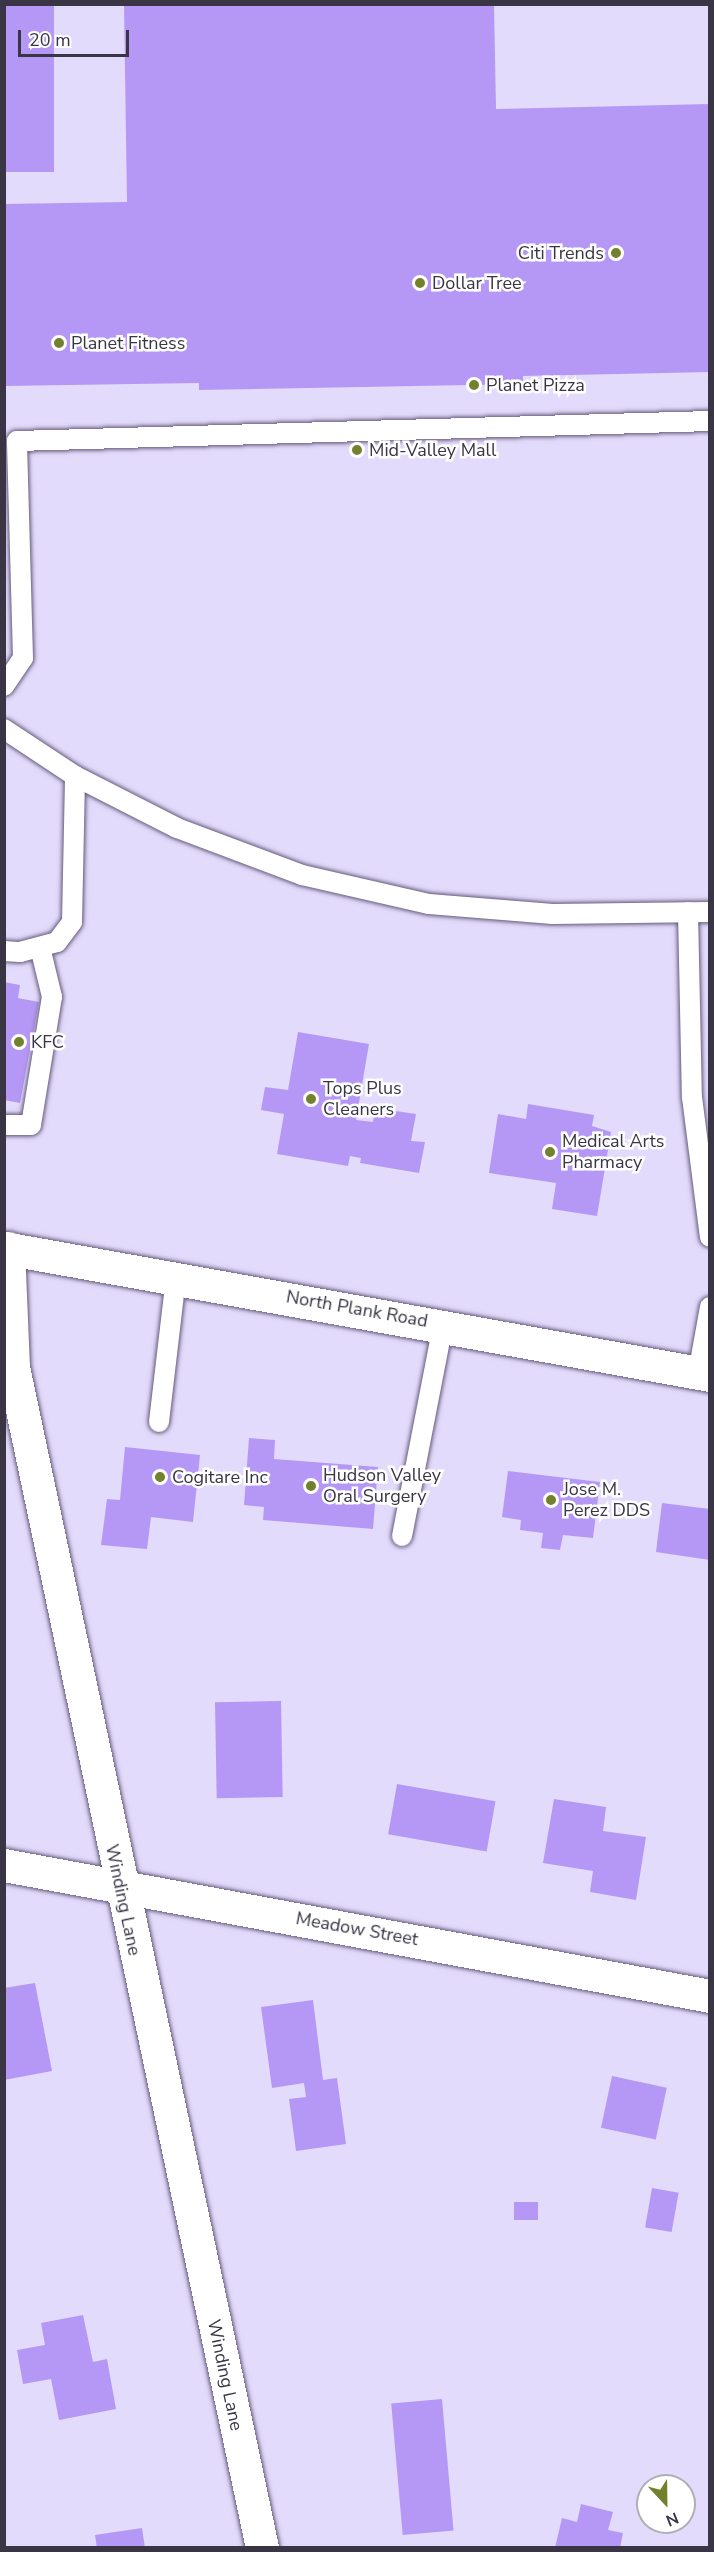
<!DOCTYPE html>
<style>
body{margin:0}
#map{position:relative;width:714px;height:2552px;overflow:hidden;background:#e3dbfb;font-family:"Nunito Sans",sans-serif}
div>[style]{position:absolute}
.building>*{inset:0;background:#b598f6;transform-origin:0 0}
.roads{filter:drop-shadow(0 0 2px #645a7d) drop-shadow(0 0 2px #645a7d)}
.lane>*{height:20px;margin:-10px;padding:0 10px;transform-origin:10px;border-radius:10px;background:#fff}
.street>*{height:33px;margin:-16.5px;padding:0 16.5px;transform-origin:16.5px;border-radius:16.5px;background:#fff}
.secondary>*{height:33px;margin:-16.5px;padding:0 16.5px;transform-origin:16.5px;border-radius:16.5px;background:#fff}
.dots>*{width:16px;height:16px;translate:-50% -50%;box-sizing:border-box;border:3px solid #fff;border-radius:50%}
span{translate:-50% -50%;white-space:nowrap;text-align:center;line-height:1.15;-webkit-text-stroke:5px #fff;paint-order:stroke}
.poi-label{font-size:18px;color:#393545}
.right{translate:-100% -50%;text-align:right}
.left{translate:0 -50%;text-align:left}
.street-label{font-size:18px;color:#393545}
.frame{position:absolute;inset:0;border:6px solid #393545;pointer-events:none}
.north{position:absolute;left:636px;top:2474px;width:60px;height:60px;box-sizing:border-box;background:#fff;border:2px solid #b0aeb5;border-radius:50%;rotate:158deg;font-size:16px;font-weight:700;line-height:24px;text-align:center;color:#393545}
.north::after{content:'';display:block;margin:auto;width:21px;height:27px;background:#73802d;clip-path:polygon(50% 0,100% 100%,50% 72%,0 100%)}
.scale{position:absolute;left:18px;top:30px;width:111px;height:27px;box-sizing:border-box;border:3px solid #393545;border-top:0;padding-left:8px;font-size:18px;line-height:21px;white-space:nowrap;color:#393545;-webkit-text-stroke:4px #fff;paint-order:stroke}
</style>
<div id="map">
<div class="building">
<div style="left:4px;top:4px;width:50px;height:168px"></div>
<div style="clip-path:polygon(124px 4px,494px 4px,496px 109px,710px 104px,710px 372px,523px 376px,523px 384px,199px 390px,199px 383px,4px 386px,4px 204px,127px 202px)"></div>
<div style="clip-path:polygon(4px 982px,20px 985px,18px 998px,39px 1002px,20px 1103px,4px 1100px)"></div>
<div style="clip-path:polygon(298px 1032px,369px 1044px,356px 1120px,373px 1122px,375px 1108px,416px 1114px,411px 1141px,425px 1142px,419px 1173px,360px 1163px,361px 1158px,350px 1156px,348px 1166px,277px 1154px,284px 1114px,261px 1110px,265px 1087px,288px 1090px)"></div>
<div style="clip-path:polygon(528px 1104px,594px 1115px,592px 1126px,611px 1132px,597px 1216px,552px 1209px,556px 1183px,489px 1173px,498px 1114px,526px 1119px)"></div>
<div style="clip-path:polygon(249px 1438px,275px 1440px,274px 1459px,378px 1467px,373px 1529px,263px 1520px,264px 1507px,244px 1505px)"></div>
<div style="clip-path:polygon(125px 1447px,200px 1455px,193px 1522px,151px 1517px,147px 1549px,101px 1545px,107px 1499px,120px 1500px)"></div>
<div style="clip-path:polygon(508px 1471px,600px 1482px,593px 1538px,563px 1535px,560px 1550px,541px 1548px,543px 1533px,520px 1530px,521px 1520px,502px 1517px)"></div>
<div style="clip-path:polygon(662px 1503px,710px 1509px,710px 1560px,656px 1552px)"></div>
<div style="left:281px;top:1701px;width:96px;height:66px;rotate:89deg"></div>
<div style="left:397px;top:1784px;width:100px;height:51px;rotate:10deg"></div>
<div style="clip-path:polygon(554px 1799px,606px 1807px,603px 1831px,646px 1837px,636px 1900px,590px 1892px,593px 1871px,543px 1863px)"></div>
<div style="clip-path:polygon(35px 1983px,52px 2071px,4px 2080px,4px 1988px)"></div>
<div style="clip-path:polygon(313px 2000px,323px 2080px,337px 2078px,346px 2144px,296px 2151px,289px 2099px,306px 2097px,304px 2083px,272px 2088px,261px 2007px)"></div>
<div style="left:612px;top:2076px;width:56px;height:53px;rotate:12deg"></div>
<div style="left:652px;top:2188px;width:27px;height:40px;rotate:10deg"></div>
<div style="left:514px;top:2202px;width:24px;height:18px"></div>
<div style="clip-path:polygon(83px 2315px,93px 2362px,107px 2359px,116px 2409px,59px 2420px,51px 2379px,23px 2384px,17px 2350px,45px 2345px,41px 2323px)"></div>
<div style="left:442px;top:2399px;width:132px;height:51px;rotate:85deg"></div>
<div style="clip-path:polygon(581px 2504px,613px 2512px,608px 2530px,623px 2533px,620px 2548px,555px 2548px,562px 2518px,577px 2522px)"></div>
<div style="clip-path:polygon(142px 2528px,145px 2548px,97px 2548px,95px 2535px)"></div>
</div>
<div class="roads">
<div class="lane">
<div style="left:4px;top:686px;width:34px;rotate:-56deg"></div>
<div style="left:23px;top:658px;width:217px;rotate:-91.6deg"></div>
<div style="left:17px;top:441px;width:693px;rotate:-1.65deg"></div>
<div style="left:4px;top:729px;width:85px;rotate:33.5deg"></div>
<div style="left:75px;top:776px;width:114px;rotate:27deg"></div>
<div style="left:177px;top:828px;width:134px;rotate:20.6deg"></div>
<div style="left:302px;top:875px;width:130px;rotate:12.9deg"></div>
<div style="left:429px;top:904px;width:124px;rotate:4.6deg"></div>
<div style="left:553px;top:914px;width:157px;rotate:-0.7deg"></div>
<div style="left:688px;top:912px;width:185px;rotate:88.8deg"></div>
<div style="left:692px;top:1097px;width:141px;rotate:82.7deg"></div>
<div style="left:4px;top:951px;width:16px;rotate:4deg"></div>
<div style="left:20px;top:952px;width:38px;rotate:-15deg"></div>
<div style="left:57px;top:942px;width:25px;rotate:-53deg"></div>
<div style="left:72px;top:922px;width:146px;rotate:-88.8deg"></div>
<div style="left:4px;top:1125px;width:27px"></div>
<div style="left:31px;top:1125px;width:130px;rotate:-80.7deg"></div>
<div style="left:52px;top:997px;width:51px;rotate:-103.5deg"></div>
<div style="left:698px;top:1373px;width:67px;rotate:-79.7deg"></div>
<div style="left:159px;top:1422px;width:146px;rotate:-83.3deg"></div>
<div style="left:402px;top:1536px;width:215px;rotate:-79deg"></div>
</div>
<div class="street">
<div style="left:8px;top:1248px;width:119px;rotate:87.6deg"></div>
<div style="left:13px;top:1367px;width:1207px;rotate:78.09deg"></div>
<div style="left:4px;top:1865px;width:718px;rotate:10.51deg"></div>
</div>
<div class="secondary">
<div style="left:4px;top:1248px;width:717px;rotate:10.2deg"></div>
</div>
</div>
<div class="dots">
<div style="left:616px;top:253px;background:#73802d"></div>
<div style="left:420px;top:283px;background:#73802d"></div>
<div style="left:59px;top:343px;background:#73802d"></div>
<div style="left:474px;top:385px;background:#73802d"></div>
<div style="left:357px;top:450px;background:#73802d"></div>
<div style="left:19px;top:1042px;background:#73802d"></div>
<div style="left:311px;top:1099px;background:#73802d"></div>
<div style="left:550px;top:1152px;background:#73802d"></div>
<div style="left:160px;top:1477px;background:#73802d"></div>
<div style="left:311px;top:1486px;background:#73802d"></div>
<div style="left:551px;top:1500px;background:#73802d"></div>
</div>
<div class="poi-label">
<span class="right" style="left:604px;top:253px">Citi Trends</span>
<span class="left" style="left:432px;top:283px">Dollar Tree</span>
<span class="left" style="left:71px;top:343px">Planet Fitness</span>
<span class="left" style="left:486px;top:385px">Planet Pizza</span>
<span class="left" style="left:369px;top:450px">Mid-Valley Mall</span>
<span class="left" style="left:31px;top:1042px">KFC</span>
<span class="left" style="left:323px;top:1099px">Tops Plus<br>Cleaners</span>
<span class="left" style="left:562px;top:1152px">Medical Arts<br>Pharmacy</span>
<span class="left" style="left:323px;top:1486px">Hudson Valley<br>Oral Surgery</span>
<span class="left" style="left:172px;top:1477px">Cogitare Inc</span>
<span class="left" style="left:563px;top:1500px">Jose M.<br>Perez DDS</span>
</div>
<div class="street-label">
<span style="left:357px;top:1309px;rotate:10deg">North Plank Road</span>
<span style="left:123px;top:1900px;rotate:78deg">Winding Lane</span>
<span style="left:357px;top:1929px;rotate:10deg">Meadow Street</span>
<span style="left:225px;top:2375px;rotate:78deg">Winding Lane</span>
</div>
<div class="frame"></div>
<div class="north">N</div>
<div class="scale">20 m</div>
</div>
